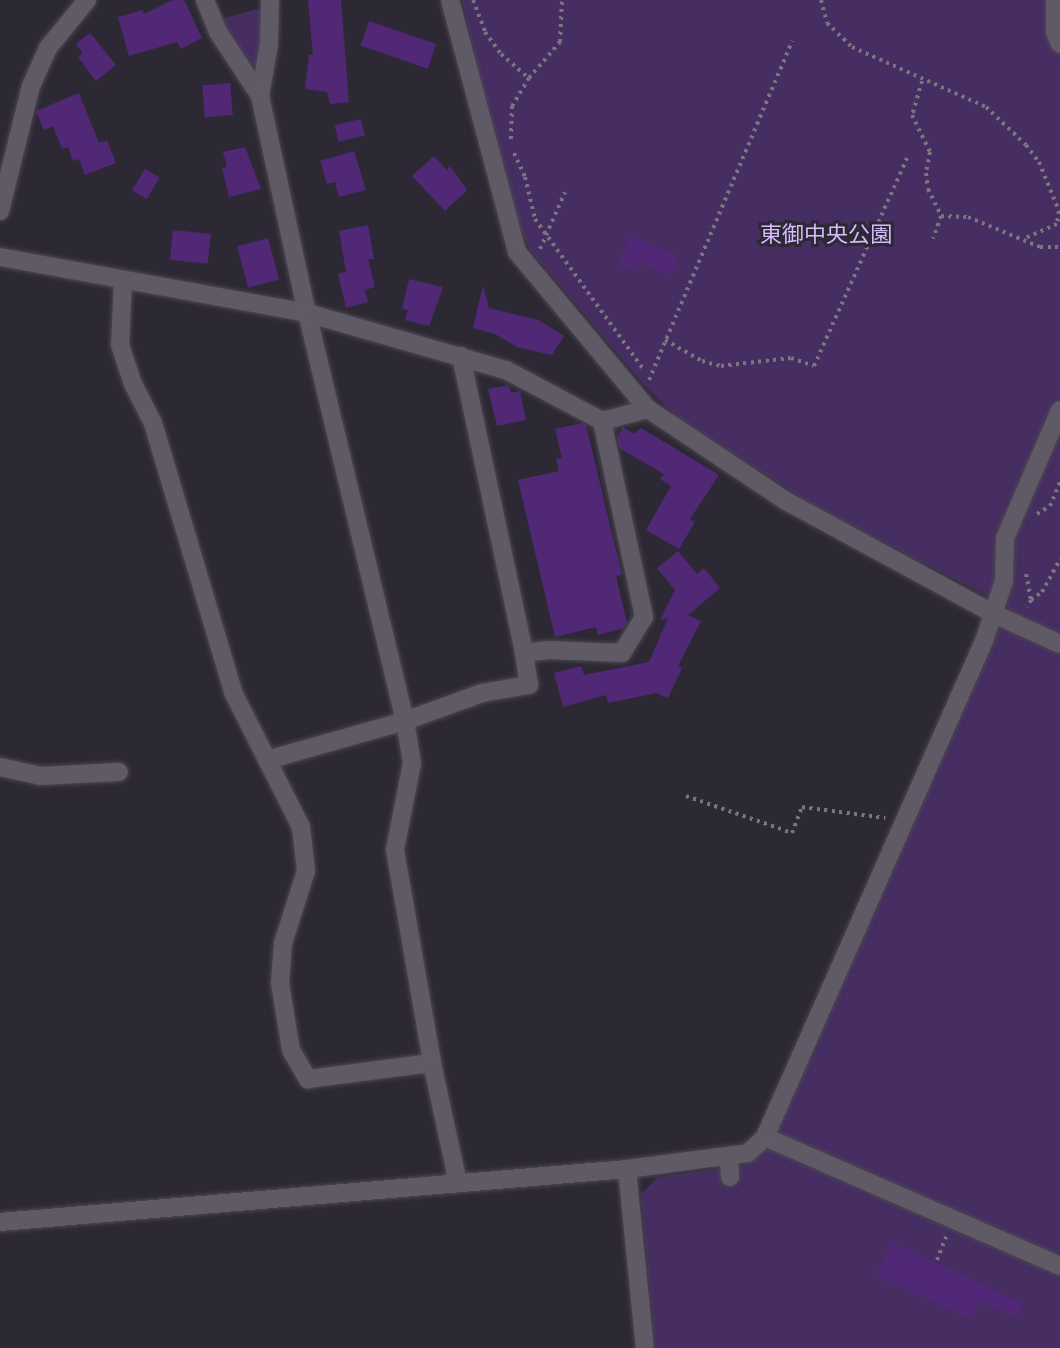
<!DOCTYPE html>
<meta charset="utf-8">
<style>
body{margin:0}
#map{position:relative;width:1060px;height:1348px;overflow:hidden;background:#2d2934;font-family:Signika,"Noto Sans JP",sans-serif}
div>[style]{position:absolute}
.green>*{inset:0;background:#462d62}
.building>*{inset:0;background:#502876;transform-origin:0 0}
.path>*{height:4px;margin-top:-2px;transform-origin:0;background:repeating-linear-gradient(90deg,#7a7680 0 3px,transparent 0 7.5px)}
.roads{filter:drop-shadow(0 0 2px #4b4750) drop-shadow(0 0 2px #4b4750)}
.minor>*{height:18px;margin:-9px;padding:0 9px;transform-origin:9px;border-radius:9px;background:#605a67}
span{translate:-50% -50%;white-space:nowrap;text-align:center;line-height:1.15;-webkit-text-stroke:6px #2d2934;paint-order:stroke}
.park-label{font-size:22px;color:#d6bafc}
</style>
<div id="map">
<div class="green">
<div style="clip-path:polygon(462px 0,1060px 0,1060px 1348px,655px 1348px,641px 1194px,658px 1177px,742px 1166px,772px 1141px,1009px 607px,819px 509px,679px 419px,646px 387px,529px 249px,507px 192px)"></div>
<div style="clip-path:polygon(262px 8px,261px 61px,250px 70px,221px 19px)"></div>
</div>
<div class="building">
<div style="clip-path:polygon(173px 0,184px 0,202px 38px,181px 49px,177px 42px,129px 56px,118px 17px,143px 10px,144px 14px)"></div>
<div style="clip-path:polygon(308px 0,341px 0,349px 102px,330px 104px,327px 92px,305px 89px,309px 55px,313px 55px)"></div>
<div style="left:369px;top:21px;width:71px;height:26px;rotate:19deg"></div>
<div style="clip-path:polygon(90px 33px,116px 65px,96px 81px,78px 57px,83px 53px,76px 44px)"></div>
<div style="left:230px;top:83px;width:32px;height:28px;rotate:85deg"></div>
<div style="clip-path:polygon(79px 93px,99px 143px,107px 140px,116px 163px,85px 175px,79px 159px,73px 161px,68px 147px,62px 149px,53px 126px,44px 130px,36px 111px)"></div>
<div style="left:361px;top:119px;width:17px;height:27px;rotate:77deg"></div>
<div style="clip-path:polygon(245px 147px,261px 189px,229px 197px,222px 168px,227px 167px,223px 152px)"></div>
<div style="clip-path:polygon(354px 151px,366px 190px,339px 197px,335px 182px,327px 184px,320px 161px)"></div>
<div style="clip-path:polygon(434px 156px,447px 170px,450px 166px,467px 190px,445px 211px,412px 176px)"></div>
<div style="left:145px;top:169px;width:17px;height:25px;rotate:31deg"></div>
<div style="clip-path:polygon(368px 225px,374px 259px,368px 259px,375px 287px,365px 290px,368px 302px,346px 308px,338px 274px,346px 272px,339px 231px)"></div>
<div style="left:173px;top:230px;width:38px;height:30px;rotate:6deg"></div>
<div style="clip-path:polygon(630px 235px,679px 257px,671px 276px,638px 262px,634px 270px,618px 263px)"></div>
<div style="left:268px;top:238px;width:43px;height:32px;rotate:75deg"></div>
<div style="clip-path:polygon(409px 279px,443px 287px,429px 326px,405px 320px,408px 310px,402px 309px)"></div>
<div style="clip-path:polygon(483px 285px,489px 308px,538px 320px,564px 336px,552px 355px,517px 347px,495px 334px,473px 328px)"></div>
<div style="clip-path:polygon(509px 385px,511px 393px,520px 391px,526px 420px,497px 426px,488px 389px)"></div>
<div style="clip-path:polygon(582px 423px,586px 425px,622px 575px,616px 576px,627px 623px,624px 628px,598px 635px,596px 627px,555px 637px,518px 480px,559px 471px,556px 459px,562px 458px,555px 429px)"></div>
<div style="clip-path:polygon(623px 427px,634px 434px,641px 428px,719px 475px,690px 519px,695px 522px,679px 549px,646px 530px,671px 486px,660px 479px,664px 474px,619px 448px,617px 437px)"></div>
<div style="clip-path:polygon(678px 551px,697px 574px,704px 568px,720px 588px,688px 615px,701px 621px,678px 666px,682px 668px,668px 698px,656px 693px,608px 703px,606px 695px,563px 707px,554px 673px,581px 666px,584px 675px,649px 662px,668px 618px,660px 620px,675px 590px,657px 568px)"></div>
<div style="clip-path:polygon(891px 1242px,1023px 1303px,1016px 1318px,979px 1301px,971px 1319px,876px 1276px)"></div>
</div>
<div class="path">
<div style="left:473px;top:0;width:34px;rotate:69deg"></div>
<div style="left:485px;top:32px;width:27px;rotate:54deg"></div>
<div style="left:501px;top:54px;width:37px;rotate:41deg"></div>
<div style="left:529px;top:78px;width:33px;rotate:121deg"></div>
<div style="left:512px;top:106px;width:37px;rotate:92deg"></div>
<div style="left:821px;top:0;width:24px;rotate:75deg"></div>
<div style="left:827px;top:23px;width:35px;rotate:44deg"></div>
<div style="left:852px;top:47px;width:147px;rotate:24.1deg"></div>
<div style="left:986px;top:107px;width:55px;rotate:43.5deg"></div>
<div style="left:1026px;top:145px;width:21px;rotate:53deg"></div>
<div style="left:1039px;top:162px;width:53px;rotate:67.8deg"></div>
<div style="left:1059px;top:211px;width:13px;rotate:99deg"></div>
<div style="left:1057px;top:224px;width:36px;rotate:156deg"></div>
<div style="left:529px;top:78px;width:48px;rotate:-49.3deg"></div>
<div style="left:560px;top:42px;width:42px;rotate:-87.3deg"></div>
<div style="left:922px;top:81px;width:35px;rotate:106deg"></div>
<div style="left:912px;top:115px;width:41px;rotate:64.1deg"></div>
<div style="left:930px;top:152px;width:21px;rotate:101deg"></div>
<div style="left:926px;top:173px;width:16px;rotate:83deg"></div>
<div style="left:928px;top:189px;width:30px;rotate:64deg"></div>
<div style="left:941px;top:216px;width:24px;rotate:109deg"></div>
<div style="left:514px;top:153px;width:26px;rotate:65deg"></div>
<div style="left:525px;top:177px;width:43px;rotate:76.6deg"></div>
<div style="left:535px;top:219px;width:186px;rotate:54.2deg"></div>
<div style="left:941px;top:216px;width:27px;rotate:2deg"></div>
<div style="left:968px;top:217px;width:78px;rotate:22.6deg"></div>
<div style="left:1040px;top:247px;width:20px"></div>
<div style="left:540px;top:249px;width:62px;rotate:-66.3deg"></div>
<div style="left:665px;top:340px;width:43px;rotate:29.6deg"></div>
<div style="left:702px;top:361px;width:20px;rotate:15deg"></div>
<div style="left:721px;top:366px;width:70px;rotate:-6.5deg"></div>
<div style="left:791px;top:358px;width:24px;rotate:19deg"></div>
<div style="left:814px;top:366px;width:232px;rotate:-65.9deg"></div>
<div style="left:649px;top:380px;width:368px;rotate:-67.1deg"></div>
<div style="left:1037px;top:514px;width:15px;rotate:-32deg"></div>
<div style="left:1050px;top:506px;width:26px;rotate:-67deg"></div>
<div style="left:1026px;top:574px;width:26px;rotate:79deg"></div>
<div style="left:1031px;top:600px;width:8px;rotate:113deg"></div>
<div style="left:1031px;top:600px;width:14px;rotate:-36deg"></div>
<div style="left:1042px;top:592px;width:38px;rotate:-61deg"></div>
<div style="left:686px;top:796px;width:112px;rotate:19.2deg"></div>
<div style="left:792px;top:833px;width:28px;rotate:-69deg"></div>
<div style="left:802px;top:807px;width:84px;rotate:7.5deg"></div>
<div style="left:937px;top:1260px;width:25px;rotate:-69deg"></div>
</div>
<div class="roads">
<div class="minor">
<div style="left:205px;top:0;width:35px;rotate:68deg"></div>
<div style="left:218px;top:32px;width:77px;rotate:56.7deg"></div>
<div style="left:270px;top:0;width:44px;rotate:91.3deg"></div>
<div style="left:269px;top:44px;width:53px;rotate:99.8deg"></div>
<div style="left:260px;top:96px;width:222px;rotate:77.8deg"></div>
<div style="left:307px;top:313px;width:420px;rotate:76.5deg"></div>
<div style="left:405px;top:721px;width:82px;rotate:-20deg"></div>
<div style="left:482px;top:693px;width:48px;rotate:-9.7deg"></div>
<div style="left:529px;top:685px;width:32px;rotate:-99deg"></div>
<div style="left:450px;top:0;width:261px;rotate:75.1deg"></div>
<div style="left:517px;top:252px;width:204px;rotate:50.2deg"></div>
<div style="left:648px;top:409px;width:166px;rotate:33.7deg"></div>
<div style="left:786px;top:501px;width:237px;rotate:28.5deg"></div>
<div style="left:994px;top:614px;width:72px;rotate:24.4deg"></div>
<div style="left:1055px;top:0;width:32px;rotate:90deg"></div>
<div style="left:1055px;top:32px;width:13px;rotate:67deg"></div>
<div style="left:0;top:211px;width:129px;rotate:-76.1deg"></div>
<div style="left:31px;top:86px;width:42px;rotate:-65.9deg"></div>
<div style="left:48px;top:48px;width:62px;rotate:-50.9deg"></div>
<div style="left:0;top:257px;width:312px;rotate:10.3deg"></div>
<div style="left:307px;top:313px;width:207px;rotate:16deg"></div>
<div style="left:506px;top:370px;width:109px;rotate:28deg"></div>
<div style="left:602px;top:421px;width:48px;rotate:-14.6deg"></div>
<div style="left:123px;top:280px;width:65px;rotate:92.6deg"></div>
<div style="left:120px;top:345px;width:41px;rotate:71.6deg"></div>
<div style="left:133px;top:384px;width:44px;rotate:62.9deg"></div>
<div style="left:153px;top:423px;width:281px;rotate:73.4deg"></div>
<div style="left:233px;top:692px;width:151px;rotate:63.3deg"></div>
<div style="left:301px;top:827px;width:44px;rotate:83.5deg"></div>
<div style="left:306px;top:871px;width:76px;rotate:107.7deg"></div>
<div style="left:283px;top:943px;width:40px;rotate:94.3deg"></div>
<div style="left:280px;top:983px;width:68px;rotate:80.7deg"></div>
<div style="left:291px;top:1050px;width:34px;rotate:60deg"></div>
<div style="left:308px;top:1079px;width:125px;rotate:-7.4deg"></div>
<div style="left:461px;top:356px;width:304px;rotate:78deg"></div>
<div style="left:524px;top:653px;width:25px;rotate:-7deg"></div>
<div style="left:549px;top:650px;width:73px;rotate:2.4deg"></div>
<div style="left:622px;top:653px;width:42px;rotate:-58.6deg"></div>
<div style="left:644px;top:617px;width:200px;rotate:-102.1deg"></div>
<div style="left:267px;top:760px;width:143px;rotate:-15.8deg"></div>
<div style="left:405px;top:721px;width:43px;rotate:80.5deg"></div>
<div style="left:412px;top:763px;width:89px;rotate:101.1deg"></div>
<div style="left:395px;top:850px;width:216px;rotate:80.1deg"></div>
<div style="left:432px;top:1063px;width:123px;rotate:77.8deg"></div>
<div style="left:0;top:767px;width:42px;rotate:12.4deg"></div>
<div style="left:41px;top:776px;width:78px;rotate:-2.9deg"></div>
<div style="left:765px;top:1137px;width:322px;rotate:23.6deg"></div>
<div style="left:729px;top:1158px;width:19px;rotate:87deg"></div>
<div style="left:627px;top:1169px;width:180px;rotate:84.3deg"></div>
<div style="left:0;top:1222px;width:629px;rotate:-4.83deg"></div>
<div style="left:627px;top:1169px;width:122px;rotate:-7.5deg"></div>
<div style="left:748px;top:1153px;width:23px;rotate:-43deg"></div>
<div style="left:765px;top:1137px;width:542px;rotate:-66.18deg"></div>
<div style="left:984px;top:641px;width:63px;rotate:-71.6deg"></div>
<div style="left:1004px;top:581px;width:43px;rotate:-88.7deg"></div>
<div style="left:1005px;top:538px;width:139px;rotate:-66.7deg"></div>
</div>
</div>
<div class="park-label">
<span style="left:826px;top:235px">東御中央公園</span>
</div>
</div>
